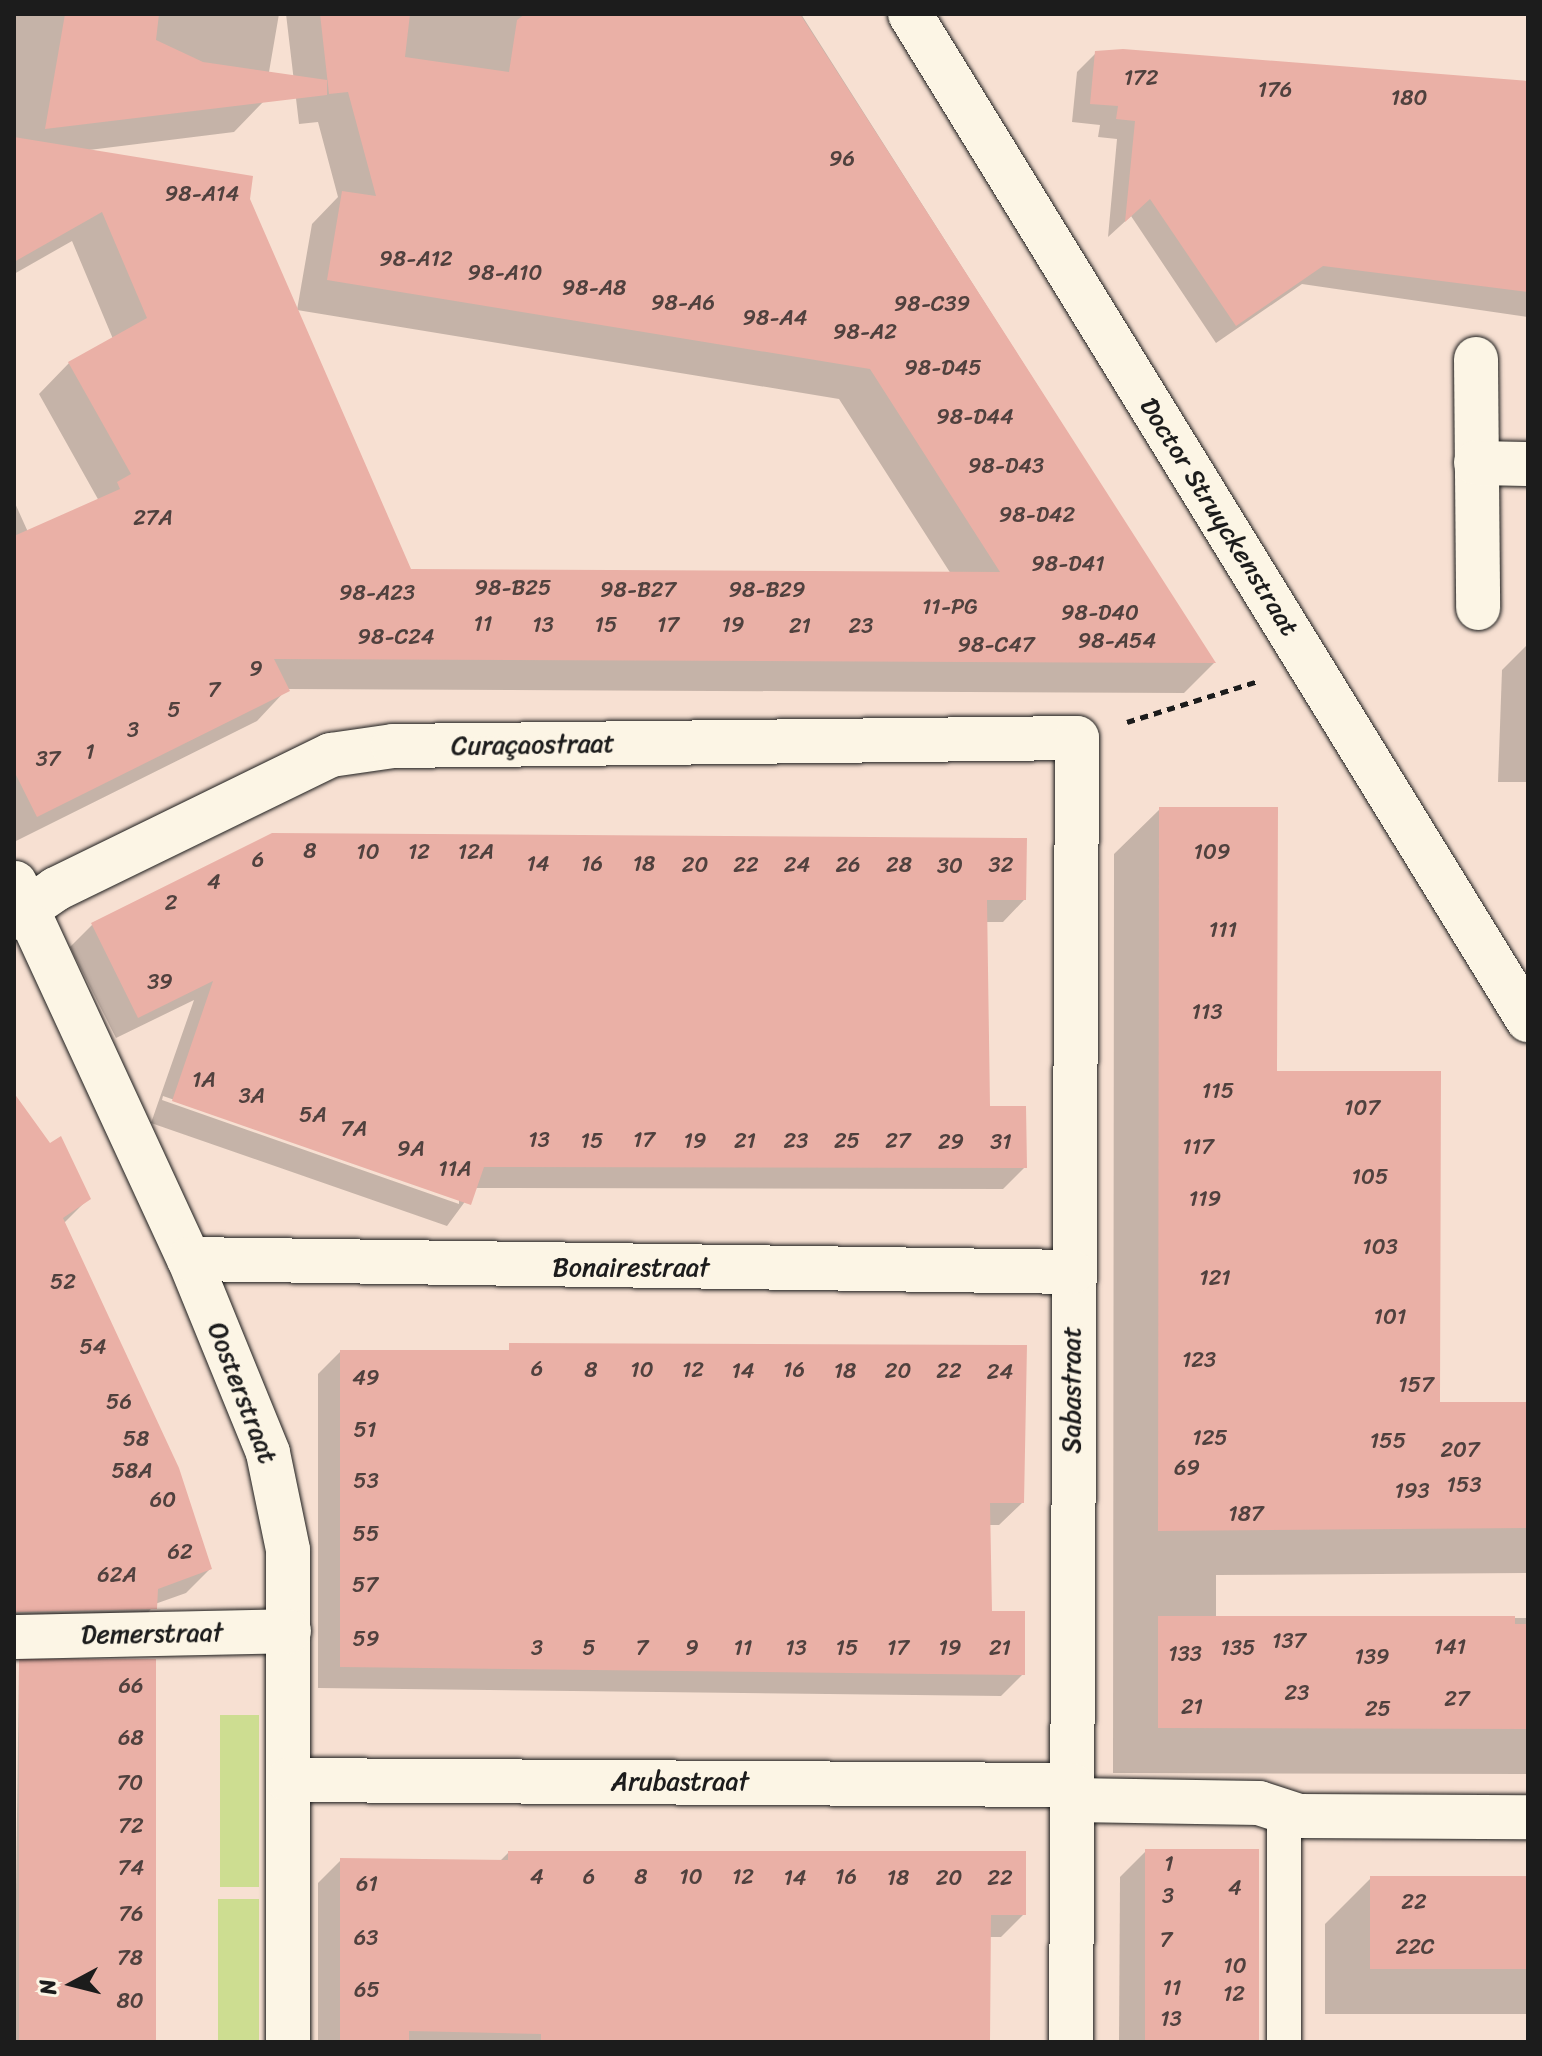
<!DOCTYPE html>
<meta charset="utf-8">
<style>
body{margin:0}
#map{position:relative;width:1542px;height:2056px;overflow:hidden;background:#f7e0d2;font-family:Sriracha,sans-serif}
div>[style]{position:absolute}
.green>*{inset:0;background:#cddd91;transform-origin:0 0}
.shadow>*{inset:0;background:#0003}
.building>*{inset:0;background:#eab0a6;transform-origin:0 0}
.path>*{height:5px;margin-top:-2.5px;transform-origin:0;background:repeating-linear-gradient(90deg,#1c1c1c 0 8px,transparent 0 14px)}
.roads{filter:drop-shadow(0 0 2px #1c1c1c) drop-shadow(0 0 2px #1c1c1c)}
.service>*{height:34px;margin:-17px;padding:0 17px;transform-origin:17px;border-radius:17px;background:#fcf5e5}
.minor>*{height:44px;margin:-22px;padding:0 22px;transform-origin:22px;border-radius:22px;background:#fcf5e5}
.tertiary>*{height:44px;margin:-22px;padding:0 22px;transform-origin:22px;border-radius:22px;background:#fcf5e5}
span{translate:-50% -50%;white-space:nowrap;text-align:center;line-height:1.15;-webkit-text-stroke:7px #fcf5e5;paint-order:stroke}
.number-label{font-size:22px;color:#50413e}
.number-label span{-webkit-text-stroke-width:0}
.street-label{font-size:26px;color:#1c1c1c}
.frame{position:absolute;inset:0;border:16px solid #1c1c1c;pointer-events:none}
.north{position:absolute;left:32px;top:1944px;width:80px;height:80px;-webkit-text-stroke:6px #fcf5e5;paint-order:stroke;rotate:263deg;font-size:22px;font-weight:700;line-height:32px;text-align:center;color:#1c1c1c}
.north::after{content:'';display:block;margin:auto;width:28px;height:36px;background:#1c1c1c;clip-path:polygon(50% 0,100% 100%,50% 72%,0 100%)}
</style>
<div id="map">
<div class="green">
<div style="left:220px;top:1715px;width:39px;height:172px"></div>
<div style="left:259px;top:1899px;width:143px;height:41px;rotate:90deg"></div>
</div>
<div class="shadow">
<div style="clip-path:polygon(14px 14px,279px 14px,264px 101px,234px 132px,89px 150px,247px 199px,410px 571px,951px 574px,839px 399px,297px 310px,312px 224px,338px 197px,318px 122px,299px 124px,286px 14px,801px 14px,1214px 663px,1184px 693px,287px 689px,257px 721px,14px 842px,14px 501px,28px 532px,99px 501px,39px 394px,69px 363px,113px 339px,72px 241px,14px 274px)"></div>
<div style="clip-path:polygon(1096px 53px,1528px 83px,1528px 317px,1302px 284px,1216px 343px,1131px 216px,1108px 237px,1117px 139px,1098px 137px,1100px 125px,1072px 122px,1077px 72px)"></div>
<div style="clip-path:polygon(1528px 644px,1528px 782px,1498px 782px,1502px 670px)"></div>
<div style="clip-path:polygon(1160px 809px,1275px 1073px,1438px 1404px,1528px 1404px,1528px 1573px,1216px 1575px,1216px 1618px,1528px 1618px,1528px 1774px,1113px 1773px,1114px 854px)"></div>
<div style="clip-path:polygon(evenodd,272px 835px,1024px 900px,1003px 922px,985px 922px,988px 1108px,1025px 1167px,1003px 1189px,475px 1188px,447px 1226px,151px 1123px,194px 1000px,116px 1038px,70px 947px,92px 925px,272px 835px,163px 1096px,459px 1199px,459px 1204px,162px 1100px,163px 1096px)"></div>
<div style="clip-path:polygon(14px 1096px,89px 1198px,64px 1223px,210px 1569px,186px 1593px,155px 1604px,131px 1633px,14px 1636px)"></div>
<div style="clip-path:polygon(340px 1352px,1022px 1503px,999px 1525px,989px 1525px,990px 1613px,1023px 1674px,1001px 1696px,318px 1688px,318px 1374px)"></div>
<div style="clip-path:polygon(19px 1664px,154px 2042px,14px 2042px)"></div>
<div style="clip-path:polygon(1146px 1851px,1257px 2042px,1119px 2042px,1120px 1877px)"></div>
<div style="clip-path:polygon(508px 1853px,1024px 1914px,1001px 1937px,989px 1937px,988px 2042px,318px 2042px,318px 1883px,341px 1860px,499px 1862px)"></div>
<div style="clip-path:polygon(1371px 1878px,1528px 1879px,1528px 2014px,1325px 2014px,1325px 1924px)"></div>
</div>
<div class="building">
<div style="clip-path:polygon(65px 14px,159px 14px,156px 40px,203px 62px,327px 80px,327px 95px,45px 129px)"></div>
<div style="clip-path:polygon(320px 14px,410px 14px,405px 57px,509px 72px,517px 20px,525px 14px,800px 14px,1216px 663px,274px 659px,290px 691px,37px 817px,14px 771px,14px 536px,120px 489px,117px 482px,131px 474px,68px 362px,147px 318px,102px 212px,14px 262px,14px 137px,253px 176px,250px 199px,411px 569px,1000px 572px,870px 369px,327px 280px,342px 191px,376px 196px,348px 92px,329px 94px)"></div>
<div style="clip-path:polygon(1123px 49px,1528px 81px,1528px 292px,1323px 266px,1236px 326px,1150px 199px,1125px 222px,1135px 121px,1116px 119px,1118px 106px,1090px 104px,1095px 51px)"></div>
<div style="clip-path:polygon(1159px 807px,1278px 807px,1277px 1071px,1441px 1071px,1440px 1402px,1528px 1402px,1528px 1528px,1158px 1531px)"></div>
<div style="clip-path:polygon(272px 833px,1027px 838px,1026px 900px,987px 900px,990px 1106px,1026px 1106px,1027px 1168px,484px 1167px,471px 1205px,172px 1101px,213px 981px,138px 1018px,91px 923px)"></div>
<div style="clip-path:polygon(14px 1093px,50px 1143px,61px 1136px,91px 1199px,63px 1218px,179px 1468px,212px 1569px,158px 1589px,157px 1609px,14px 1612px)"></div>
<div style="clip-path:polygon(509px 1343px,1027px 1345px,1024px 1503px,990px 1503px,992px 1611px,1025px 1611px,1025px 1675px,340px 1667px,340px 1350px,509px 1350px)"></div>
<div style="clip-path:polygon(1158px 1616px,1515px 1616px,1515px 1624px,1528px 1624px,1528px 1729px,1158px 1728px)"></div>
<div style="left:156px;top:1659px;width:383px;height:137px;rotate:90deg"></div>
<div style="left:1145px;top:1849px;width:114px;height:193px"></div>
<div style="clip-path:polygon(508px 1851px,1026px 1851px,1026px 1915px,991px 1915px,990px 2042px,541px 2042px,541px 2034px,409px 2031px,409px 2042px,340px 2042px,340px 1858px,508px 1860px)"></div>
<div style="left:1370px;top:1876px;width:158px;height:93px"></div>
</div>
<div class="path">
<div style="left:1127px;top:722px;width:138px;rotate:-17.3deg"></div>
</div>
<div class="roads">
<div class="service">
<div style="left:1284px;top:2042px;width:230px;rotate:-90deg"></div>
</div>
<div class="minor">
<div style="left:1476px;top:359px;width:249px;rotate:89.5deg"></div>
<div style="left:1476px;top:463px;width:52px;rotate:1.1deg"></div>
<div style="left:15px;top:883px;width:414px;rotate:65.2deg"></div>
<div style="left:189px;top:1259px;width:209px;rotate:67.8deg"></div>
<div style="left:268px;top:1453px;width:99px;rotate:78.3deg"></div>
<div style="left:288px;top:1550px;width:492px;rotate:90deg"></div>
<div style="left:14px;top:918px;width:51px;rotate:-34.6deg"></div>
<div style="left:56px;top:889px;width:306px;rotate:-26deg"></div>
<div style="left:331px;top:755px;width:63px;rotate:-8.3deg"></div>
<div style="left:393px;top:746px;width:684px;rotate:-0.67deg"></div>
<div style="left:1077px;top:738px;width:1304px;rotate:90.26deg"></div>
<div style="left:189px;top:1259px;width:883px;rotate:0.84deg"></div>
<div style="left:14px;top:1637px;width:275px;rotate:-1.2deg"></div>
<div style="left:288px;top:1780px;width:784px;rotate:0.37deg"></div>
<div style="left:1072px;top:1800px;width:187px;rotate:0.9deg"></div>
<div style="left:1259px;top:1803px;width:42px;rotate:18deg"></div>
<div style="left:1299px;top:1816px;width:229px;rotate:0.3deg"></div>
</div>
<div class="tertiary">
<div style="left:910px;top:14px;width:1181px;rotate:58.44deg"></div>
</div>
</div>
<div class="number-label">
<span style="left:1141px;top:78px">172</span>
<span style="left:1275px;top:90px">176</span>
<span style="left:1409px;top:98px">180</span>
<span style="left:842px;top:159px">96</span>
<span style="left:202px;top:194px">98-A14</span>
<span style="left:416px;top:259px">98-A12</span>
<span style="left:505px;top:273px">98-A10</span>
<span style="left:594px;top:288px">98-A8</span>
<span style="left:683px;top:303px">98-A6</span>
<span style="left:932px;top:304px">98-C39</span>
<span style="left:775px;top:318px">98-A4</span>
<span style="left:865px;top:332px">98-A2</span>
<span style="left:943px;top:368px">98-D45</span>
<span style="left:975px;top:417px">98-D44</span>
<span style="left:1006px;top:466px">98-D43</span>
<span style="left:1037px;top:515px">98-D42</span>
<span style="left:153px;top:518px">27A</span>
<span style="left:1068px;top:564px">98-D41</span>
<span style="left:513px;top:588px">98-B25</span>
<span style="left:638px;top:590px">98-B27</span>
<span style="left:767px;top:590px">98-B29</span>
<span style="left:377px;top:593px">98-A23</span>
<span style="left:950px;top:607px">11-PG</span>
<span style="left:1100px;top:613px">98-D40</span>
<span style="left:483px;top:624px">11</span>
<span style="left:543px;top:625px">13</span>
<span style="left:606px;top:625px">15</span>
<span style="left:668px;top:625px">17</span>
<span style="left:733px;top:625px">19</span>
<span style="left:800px;top:626px">21</span>
<span style="left:861px;top:626px">23</span>
<span style="left:396px;top:637px">98-C24</span>
<span style="left:1117px;top:641px">98-A54</span>
<span style="left:996px;top:645px">98-C47</span>
<span style="left:256px;top:669px">9</span>
<span style="left:214px;top:690px">7</span>
<span style="left:174px;top:710px">5</span>
<span style="left:133px;top:730px">3</span>
<span style="left:90px;top:752px">1</span>
<span style="left:48px;top:759px">37</span>
<span style="left:310px;top:851px">8</span>
<span style="left:368px;top:852px">10</span>
<span style="left:419px;top:852px">12</span>
<span style="left:476px;top:852px">12A</span>
<span style="left:1212px;top:852px">109</span>
<span style="left:258px;top:860px">6</span>
<span style="left:538px;top:864px">14</span>
<span style="left:592px;top:864px">16</span>
<span style="left:644px;top:864px">18</span>
<span style="left:695px;top:865px">20</span>
<span style="left:746px;top:865px">22</span>
<span style="left:797px;top:865px">24</span>
<span style="left:848px;top:865px">26</span>
<span style="left:899px;top:865px">28</span>
<span style="left:1001px;top:865px">32</span>
<span style="left:950px;top:866px">30</span>
<span style="left:214px;top:882px">4</span>
<span style="left:171px;top:903px">2</span>
<span style="left:1223px;top:930px">111</span>
<span style="left:160px;top:982px">39</span>
<span style="left:1207px;top:1012px">113</span>
<span style="left:204px;top:1080px">1A</span>
<span style="left:1218px;top:1091px">115</span>
<span style="left:252px;top:1096px">3A</span>
<span style="left:1362px;top:1108px">107</span>
<span style="left:313px;top:1115px">5A</span>
<span style="left:354px;top:1129px">7A</span>
<span style="left:539px;top:1140px">13</span>
<span style="left:644px;top:1140px">17</span>
<span style="left:592px;top:1141px">15</span>
<span style="left:695px;top:1141px">19</span>
<span style="left:745px;top:1141px">21</span>
<span style="left:796px;top:1141px">23</span>
<span style="left:847px;top:1141px">25</span>
<span style="left:898px;top:1141px">27</span>
<span style="left:951px;top:1142px">29</span>
<span style="left:1001px;top:1142px">31</span>
<span style="left:1198px;top:1147px">117</span>
<span style="left:411px;top:1149px">9A</span>
<span style="left:455px;top:1169px">11A</span>
<span style="left:1370px;top:1177px">105</span>
<span style="left:1205px;top:1199px">119</span>
<span style="left:1380px;top:1247px">103</span>
<span style="left:1215px;top:1278px">121</span>
<span style="left:63px;top:1282px">52</span>
<span style="left:1390px;top:1317px">101</span>
<span style="left:93px;top:1347px">54</span>
<span style="left:1199px;top:1360px">123</span>
<span style="left:537px;top:1369px">6</span>
<span style="left:591px;top:1370px">8</span>
<span style="left:642px;top:1370px">10</span>
<span style="left:693px;top:1370px">12</span>
<span style="left:794px;top:1370px">16</span>
<span style="left:743px;top:1371px">14</span>
<span style="left:845px;top:1371px">18</span>
<span style="left:898px;top:1371px">20</span>
<span style="left:949px;top:1371px">22</span>
<span style="left:1000px;top:1372px">24</span>
<span style="left:366px;top:1378px">49</span>
<span style="left:1416px;top:1385px">157</span>
<span style="left:119px;top:1402px">56</span>
<span style="left:365px;top:1430px">51</span>
<span style="left:1210px;top:1438px">125</span>
<span style="left:136px;top:1439px">58</span>
<span style="left:1388px;top:1441px">155</span>
<span style="left:1460px;top:1450px">207</span>
<span style="left:1187px;top:1468px">69</span>
<span style="left:132px;top:1471px">58A</span>
<span style="left:366px;top:1481px">53</span>
<span style="left:1464px;top:1485px">153</span>
<span style="left:1412px;top:1491px">193</span>
<span style="left:163px;top:1500px">60</span>
<span style="left:1246px;top:1514px">187</span>
<span style="left:366px;top:1534px">55</span>
<span style="left:180px;top:1552px">62</span>
<span style="left:117px;top:1575px">62A</span>
<span style="left:365px;top:1585px">57</span>
<span style="left:366px;top:1639px">59</span>
<span style="left:1289px;top:1641px">137</span>
<span style="left:1450px;top:1647px">141</span>
<span style="left:537px;top:1648px">3</span>
<span style="left:589px;top:1648px">5</span>
<span style="left:642px;top:1648px">7</span>
<span style="left:692px;top:1648px">9</span>
<span style="left:743px;top:1648px">11</span>
<span style="left:796px;top:1648px">13</span>
<span style="left:847px;top:1648px">15</span>
<span style="left:898px;top:1648px">17</span>
<span style="left:950px;top:1648px">19</span>
<span style="left:1000px;top:1648px">21</span>
<span style="left:1238px;top:1648px">135</span>
<span style="left:1185px;top:1654px">133</span>
<span style="left:1372px;top:1657px">139</span>
<span style="left:131px;top:1686px">66</span>
<span style="left:1297px;top:1693px">23</span>
<span style="left:1457px;top:1699px">27</span>
<span style="left:1192px;top:1707px">21</span>
<span style="left:1378px;top:1709px">25</span>
<span style="left:131px;top:1738px">68</span>
<span style="left:130px;top:1783px">70</span>
<span style="left:131px;top:1826px">72</span>
<span style="left:1169px;top:1864px">1</span>
<span style="left:131px;top:1868px">74</span>
<span style="left:537px;top:1877px">4</span>
<span style="left:589px;top:1877px">6</span>
<span style="left:641px;top:1877px">8</span>
<span style="left:691px;top:1877px">10</span>
<span style="left:743px;top:1877px">12</span>
<span style="left:846px;top:1877px">16</span>
<span style="left:795px;top:1878px">14</span>
<span style="left:898px;top:1878px">18</span>
<span style="left:949px;top:1878px">20</span>
<span style="left:1000px;top:1878px">22</span>
<span style="left:367px;top:1884px">61</span>
<span style="left:1235px;top:1888px">4</span>
<span style="left:1168px;top:1896px">3</span>
<span style="left:1414px;top:1902px">22</span>
<span style="left:131px;top:1914px">76</span>
<span style="left:366px;top:1938px">63</span>
<span style="left:1166px;top:1940px">7</span>
<span style="left:1415px;top:1947px">22C</span>
<span style="left:130px;top:1958px">78</span>
<span style="left:1235px;top:1966px">10</span>
<span style="left:1172px;top:1988px">11</span>
<span style="left:367px;top:1990px">65</span>
<span style="left:1234px;top:1994px">12</span>
<span style="left:130px;top:2001px">80</span>
<span style="left:1171px;top:2019px">13</span>
</div>
<div class="street-label">
<span style="left:1219px;top:517px;rotate:58deg">Doctor Struyckenstraat</span>
<span style="left:533px;top:745px;rotate:-1deg">Curaçaostraat</span>
<span style="left:631px;top:1268px">Bonairestraat</span>
<span style="left:1072px;top:1390px;rotate:-90deg">Sabastraat</span>
<span style="left:242px;top:1393px;rotate:69deg">Oosterstraat</span>
<span style="left:152px;top:1634px;rotate:-1deg">Demerstraat</span>
<span style="left:680px;top:1782px">Arubastraat</span>
</div>
<div class="frame"></div>
<div class="north">N</div>
</div>
